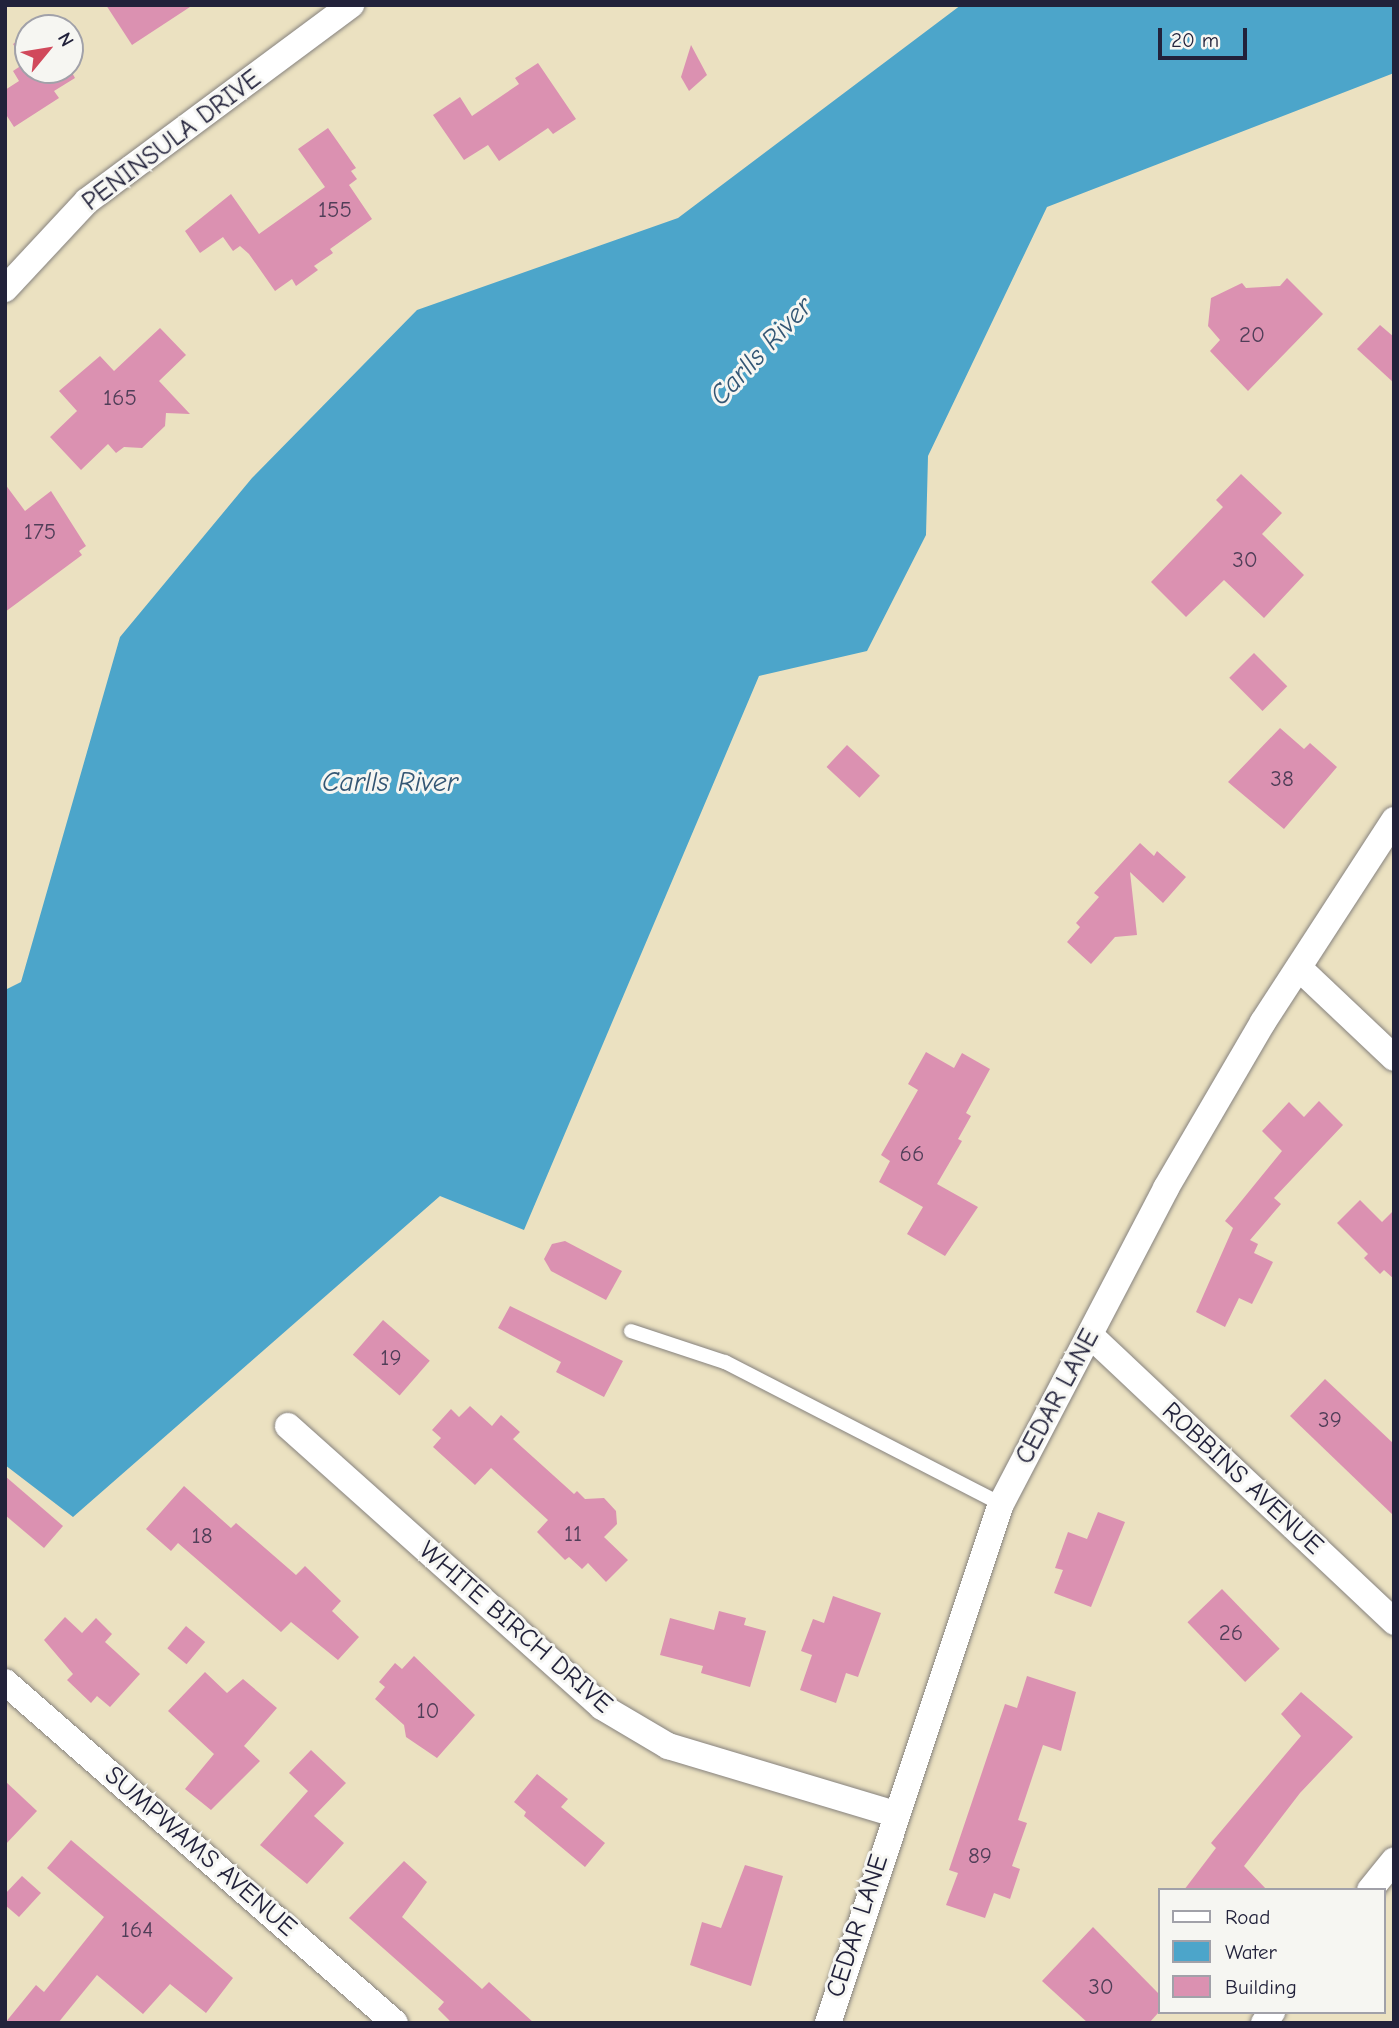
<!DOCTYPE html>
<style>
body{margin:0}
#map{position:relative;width:1399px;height:2028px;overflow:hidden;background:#ebe1c1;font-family:"Comic Neue",sans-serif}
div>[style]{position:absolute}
.water>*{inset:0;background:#4ca5ca}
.building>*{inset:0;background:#db91b1;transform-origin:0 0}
.roads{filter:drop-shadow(0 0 2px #86827e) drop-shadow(0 0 2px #86827e)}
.lane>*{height:14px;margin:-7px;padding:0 7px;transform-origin:7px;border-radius:7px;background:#fff}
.street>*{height:26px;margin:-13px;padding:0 13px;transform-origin:13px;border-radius:13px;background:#fff}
span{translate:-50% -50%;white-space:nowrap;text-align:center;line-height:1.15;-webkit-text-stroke:6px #f6f6f2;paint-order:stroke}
.number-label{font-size:23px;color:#503e58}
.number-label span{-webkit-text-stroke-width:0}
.street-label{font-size:26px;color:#22223b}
.water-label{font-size:28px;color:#335674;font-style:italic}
.frame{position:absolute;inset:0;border:7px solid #22223b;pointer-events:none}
.legend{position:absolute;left:1158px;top:1888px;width:228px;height:126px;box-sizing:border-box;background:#f6f6f2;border:2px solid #a1a1a9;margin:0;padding:9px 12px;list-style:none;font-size:21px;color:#22223b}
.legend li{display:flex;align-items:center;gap:14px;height:35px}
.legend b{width:35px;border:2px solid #a1a1a9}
.north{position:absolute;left:14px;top:14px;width:70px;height:70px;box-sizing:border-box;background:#f6f6f2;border:2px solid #a1a1a9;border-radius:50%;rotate:60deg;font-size:19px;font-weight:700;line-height:28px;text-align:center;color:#22223b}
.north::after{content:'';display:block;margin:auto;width:24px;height:32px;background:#d1495b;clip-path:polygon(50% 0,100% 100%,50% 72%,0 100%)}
.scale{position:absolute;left:1158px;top:28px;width:89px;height:32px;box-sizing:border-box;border:4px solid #22223b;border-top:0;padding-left:9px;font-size:21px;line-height:24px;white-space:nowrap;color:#22223b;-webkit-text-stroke:5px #f6f6f2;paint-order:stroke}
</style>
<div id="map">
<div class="water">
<div style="clip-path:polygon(961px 5px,1394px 5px,1394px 73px,1047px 207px,928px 456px,926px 535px,867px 651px,759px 676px,524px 1230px,440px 1196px,73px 1517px,5px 1465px,5px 990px,21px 982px,120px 637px,252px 478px,417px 310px,678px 218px)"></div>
</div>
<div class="building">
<div style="clip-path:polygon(106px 5px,193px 5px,132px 45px)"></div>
<div style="clip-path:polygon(28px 34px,28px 70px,70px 69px,75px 78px,54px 91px,59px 98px,14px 127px,5px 113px,5px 90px,19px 81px,13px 71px,25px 63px,13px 44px)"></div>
<div style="clip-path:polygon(691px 45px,707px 75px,689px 91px,681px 77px)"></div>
<div style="clip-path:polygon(538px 63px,576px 119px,553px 134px,548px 128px,499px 161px,488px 145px,464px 160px,433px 115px,460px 97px,472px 116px,519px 84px,515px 78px)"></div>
<div style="clip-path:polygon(328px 128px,356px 168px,351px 171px,357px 179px,349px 185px,372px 219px,330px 249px,333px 253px,314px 266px,318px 270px,296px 286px,292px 279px,275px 291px,249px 254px,240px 246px,233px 251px,223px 237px,200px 253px,185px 231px,231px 194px,259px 234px,325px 187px,298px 149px)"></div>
<div style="clip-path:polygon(1287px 278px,1323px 314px,1248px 391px,1210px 351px,1220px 340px,1208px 326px,1211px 298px,1242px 283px,1246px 288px,1280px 286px)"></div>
<div style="clip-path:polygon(1380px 325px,1394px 337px,1394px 383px,1357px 349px)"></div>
<div style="clip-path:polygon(160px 328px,186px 355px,159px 381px,190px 414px,166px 413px,165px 426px,142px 448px,124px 447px,116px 453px,108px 444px,81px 470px,50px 437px,77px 411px,59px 391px,100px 356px,114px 371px)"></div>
<div style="clip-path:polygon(1241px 474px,1282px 513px,1262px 534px,1304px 575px,1264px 618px,1224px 580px,1186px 617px,1151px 582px,1223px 507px,1216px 500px)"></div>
<div style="clip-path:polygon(5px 484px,25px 511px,51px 491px,86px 546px,79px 551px,82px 555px,5px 612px)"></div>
<div style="left:1254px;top:653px;width:47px;height:35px;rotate:45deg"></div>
<div style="clip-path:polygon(1280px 728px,1304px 749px,1310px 743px,1337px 767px,1284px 829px,1228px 782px)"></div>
<div style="left:847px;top:745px;width:45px;height:30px;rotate:43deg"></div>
<div style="clip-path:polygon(1140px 843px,1154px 856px,1157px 851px,1186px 877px,1163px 903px,1130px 872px,1137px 935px,1115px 937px,1091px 964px,1067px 942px,1080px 927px,1076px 923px,1099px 897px,1094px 893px)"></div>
<div style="clip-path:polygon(926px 1052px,954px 1068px,962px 1053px,990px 1069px,966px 1113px,971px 1116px,958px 1139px,962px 1141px,937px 1184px,978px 1207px,945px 1256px,907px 1234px,923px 1207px,879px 1182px,890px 1161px,881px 1155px,918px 1090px,908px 1084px)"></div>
<div style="clip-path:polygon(1319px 1101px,1343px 1125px,1274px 1198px,1281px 1204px,1250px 1240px,1258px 1244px,1254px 1253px,1273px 1262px,1252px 1304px,1239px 1298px,1225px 1327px,1196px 1312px,1233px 1228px,1225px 1221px,1282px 1151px,1262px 1131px,1289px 1102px,1304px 1117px)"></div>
<div style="clip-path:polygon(1360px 1200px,1382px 1222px,1394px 1210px,1394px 1279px,1384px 1270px,1380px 1274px,1364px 1258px,1368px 1254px,1337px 1223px)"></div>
<div style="clip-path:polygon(565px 1241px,622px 1271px,606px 1300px,551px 1271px,544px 1259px,552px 1244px)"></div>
<div style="clip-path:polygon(510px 1306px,623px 1361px,604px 1397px,556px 1372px,561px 1362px,498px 1328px)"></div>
<div style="left:383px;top:1320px;width:62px;height:46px;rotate:41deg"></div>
<div style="clip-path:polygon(1325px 1379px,1394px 1444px,1394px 1516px,1290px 1416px)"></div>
<div style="clip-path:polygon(470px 1406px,492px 1426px,501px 1415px,520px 1432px,513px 1439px,574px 1494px,577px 1491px,585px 1499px,604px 1498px,616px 1511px,617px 1524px,604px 1537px,628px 1560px,606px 1582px,588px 1563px,582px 1569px,569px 1557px,565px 1560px,537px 1532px,548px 1520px,491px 1468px,475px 1485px,433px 1447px,441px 1438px,432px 1430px,451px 1409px,459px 1417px)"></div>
<div style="clip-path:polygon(5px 1476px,63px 1526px,44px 1548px,5px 1515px)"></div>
<div style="clip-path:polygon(184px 1486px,231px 1528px,236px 1523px,296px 1575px,305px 1566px,341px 1601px,332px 1611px,359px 1637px,338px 1660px,291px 1622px,281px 1632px,178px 1543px,171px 1551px,146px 1529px)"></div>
<div style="clip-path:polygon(1098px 1512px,1125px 1522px,1091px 1607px,1054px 1593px,1063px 1570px,1055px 1568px,1068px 1532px,1087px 1539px)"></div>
<div style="left:1222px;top:1589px;width:83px;height:48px;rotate:46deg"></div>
<div style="clip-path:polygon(833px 1596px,881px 1613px,858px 1677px,846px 1673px,836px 1703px,800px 1690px,812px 1655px,801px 1651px,813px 1619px,824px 1623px)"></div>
<div style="clip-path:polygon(719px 1611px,746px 1618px,744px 1625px,766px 1631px,750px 1687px,701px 1673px,703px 1666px,660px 1655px,670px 1618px,714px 1630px)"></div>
<div style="clip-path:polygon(65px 1617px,82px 1633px,96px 1618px,112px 1634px,105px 1642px,140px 1674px,110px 1707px,97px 1696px,91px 1703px,67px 1680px,73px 1674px,44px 1640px)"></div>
<div style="left:186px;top:1626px;width:25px;height:29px;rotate:40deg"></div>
<div style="clip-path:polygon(414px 1656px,475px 1715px,437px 1758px,406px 1737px,404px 1725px,375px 1699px,385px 1687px,379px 1682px,395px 1663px,402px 1669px)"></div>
<div style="clip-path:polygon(205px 1672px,227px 1693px,243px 1679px,277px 1708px,244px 1746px,260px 1761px,211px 1810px,185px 1789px,214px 1754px,168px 1711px)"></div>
<div style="clip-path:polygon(1027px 1676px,1076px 1692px,1061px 1751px,1043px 1745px,1018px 1820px,1027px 1823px,1012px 1866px,1020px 1869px,1010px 1899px,994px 1893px,985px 1918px,946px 1905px,958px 1873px,949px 1870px,1005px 1704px,1017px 1708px)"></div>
<div style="clip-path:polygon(1301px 1692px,1353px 1737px,1300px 1793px,1244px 1866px,1267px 1890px,1184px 1890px,1216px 1848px,1211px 1843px,1301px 1736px,1281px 1714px)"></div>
<div style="clip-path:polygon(311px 1750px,346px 1783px,314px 1816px,344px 1843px,307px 1884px,260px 1845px,308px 1791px,289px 1773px)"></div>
<div style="clip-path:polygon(537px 1774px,568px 1799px,561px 1807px,605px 1843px,585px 1867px,524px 1816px,526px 1812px,514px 1802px)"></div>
<div style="clip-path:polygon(5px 1781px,37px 1811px,5px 1845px)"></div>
<div style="clip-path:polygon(71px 1840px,233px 1978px,206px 2013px,170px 1984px,143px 2014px,97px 1975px,58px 2023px,5px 2023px,36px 1985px,44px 1992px,104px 1917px,47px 1868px)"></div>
<div style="clip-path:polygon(404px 1861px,427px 1882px,402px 1917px,482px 1989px,489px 1982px,534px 2023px,452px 2023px,438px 2009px,444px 2002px,349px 1918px)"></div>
<div style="clip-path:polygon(745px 1865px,783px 1876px,751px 1986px,690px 1965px,702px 1922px,721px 1928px)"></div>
<div style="clip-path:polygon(22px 1876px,41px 1893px,19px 1917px,5px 1905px,5px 1894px)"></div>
<div style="clip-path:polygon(1093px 1927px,1159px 1994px,1159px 2012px,1149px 2023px,1088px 2023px,1042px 1981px)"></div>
</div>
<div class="roads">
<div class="lane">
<div style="left:631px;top:1331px;width:99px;rotate:18.3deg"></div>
<div style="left:725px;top:1362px;width:310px;rotate:27.2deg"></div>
</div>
<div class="street">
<div style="left:5px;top:289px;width:120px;rotate:-47deg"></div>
<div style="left:87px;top:201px;width:329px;rotate:-36.6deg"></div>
<div style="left:1300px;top:969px;width:129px;rotate:43.4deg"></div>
<div style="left:1091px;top:1336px;width:417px;rotate:43.3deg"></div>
<div style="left:288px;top:1426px;width:421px;rotate:41.8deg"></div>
<div style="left:602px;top:1707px;width:77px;rotate:30.6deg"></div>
<div style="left:668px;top:1746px;width:236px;rotate:16.7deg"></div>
<div style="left:5px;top:1682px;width:518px;rotate:41.17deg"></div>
<div style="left:1370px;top:1890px;width:38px;rotate:-51deg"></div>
<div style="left:828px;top:2023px;width:547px;rotate:-71.57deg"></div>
<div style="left:1001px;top:1504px;width:356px;rotate:-62.4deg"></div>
<div style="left:1166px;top:1188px;width:192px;rotate:-59.7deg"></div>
<div style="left:1263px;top:1022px;width:241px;rotate:-57deg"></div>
<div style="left:1264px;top:2023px;width:14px;rotate:-54deg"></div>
</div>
</div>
<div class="number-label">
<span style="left:335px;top:210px">155</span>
<span style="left:1252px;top:335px">20</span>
<span style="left:120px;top:398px">165</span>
<span style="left:40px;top:532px">175</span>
<span style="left:1245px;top:560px">30</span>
<span style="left:1282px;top:779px">38</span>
<span style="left:912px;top:1154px">66</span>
<span style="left:391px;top:1358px">19</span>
<span style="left:1330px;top:1420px">39</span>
<span style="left:573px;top:1534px">11</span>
<span style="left:202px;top:1536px">18</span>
<span style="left:1231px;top:1633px">26</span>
<span style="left:428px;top:1711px">10</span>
<span style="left:980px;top:1856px">89</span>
<span style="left:137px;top:1930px">164</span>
<span style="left:1101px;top:1987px">30</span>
</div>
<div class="street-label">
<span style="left:172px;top:141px;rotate:-37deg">PENINSULA DRIVE</span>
<span style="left:1058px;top:1397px;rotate:-62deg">CEDAR LANE</span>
<span style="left:1242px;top:1479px;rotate:43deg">ROBBINS AVENUE</span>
<span style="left:515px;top:1628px;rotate:41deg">WHITE BIRCH DRIVE</span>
<span style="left:200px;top:1852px;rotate:41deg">SUMPWAMS AVENUE</span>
<span style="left:858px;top:1926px;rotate:-72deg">CEDAR LANE</span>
</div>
<div class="water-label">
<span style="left:761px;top:351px;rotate:-47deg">Carlls River</span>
<span style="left:390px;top:782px">Carlls River</span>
</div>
<div class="frame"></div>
<ul class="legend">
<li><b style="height:9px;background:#fff"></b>Road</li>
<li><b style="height:19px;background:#4ca5ca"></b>Water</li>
<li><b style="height:19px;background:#db91b1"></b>Building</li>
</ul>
<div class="north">N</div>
<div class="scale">20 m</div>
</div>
